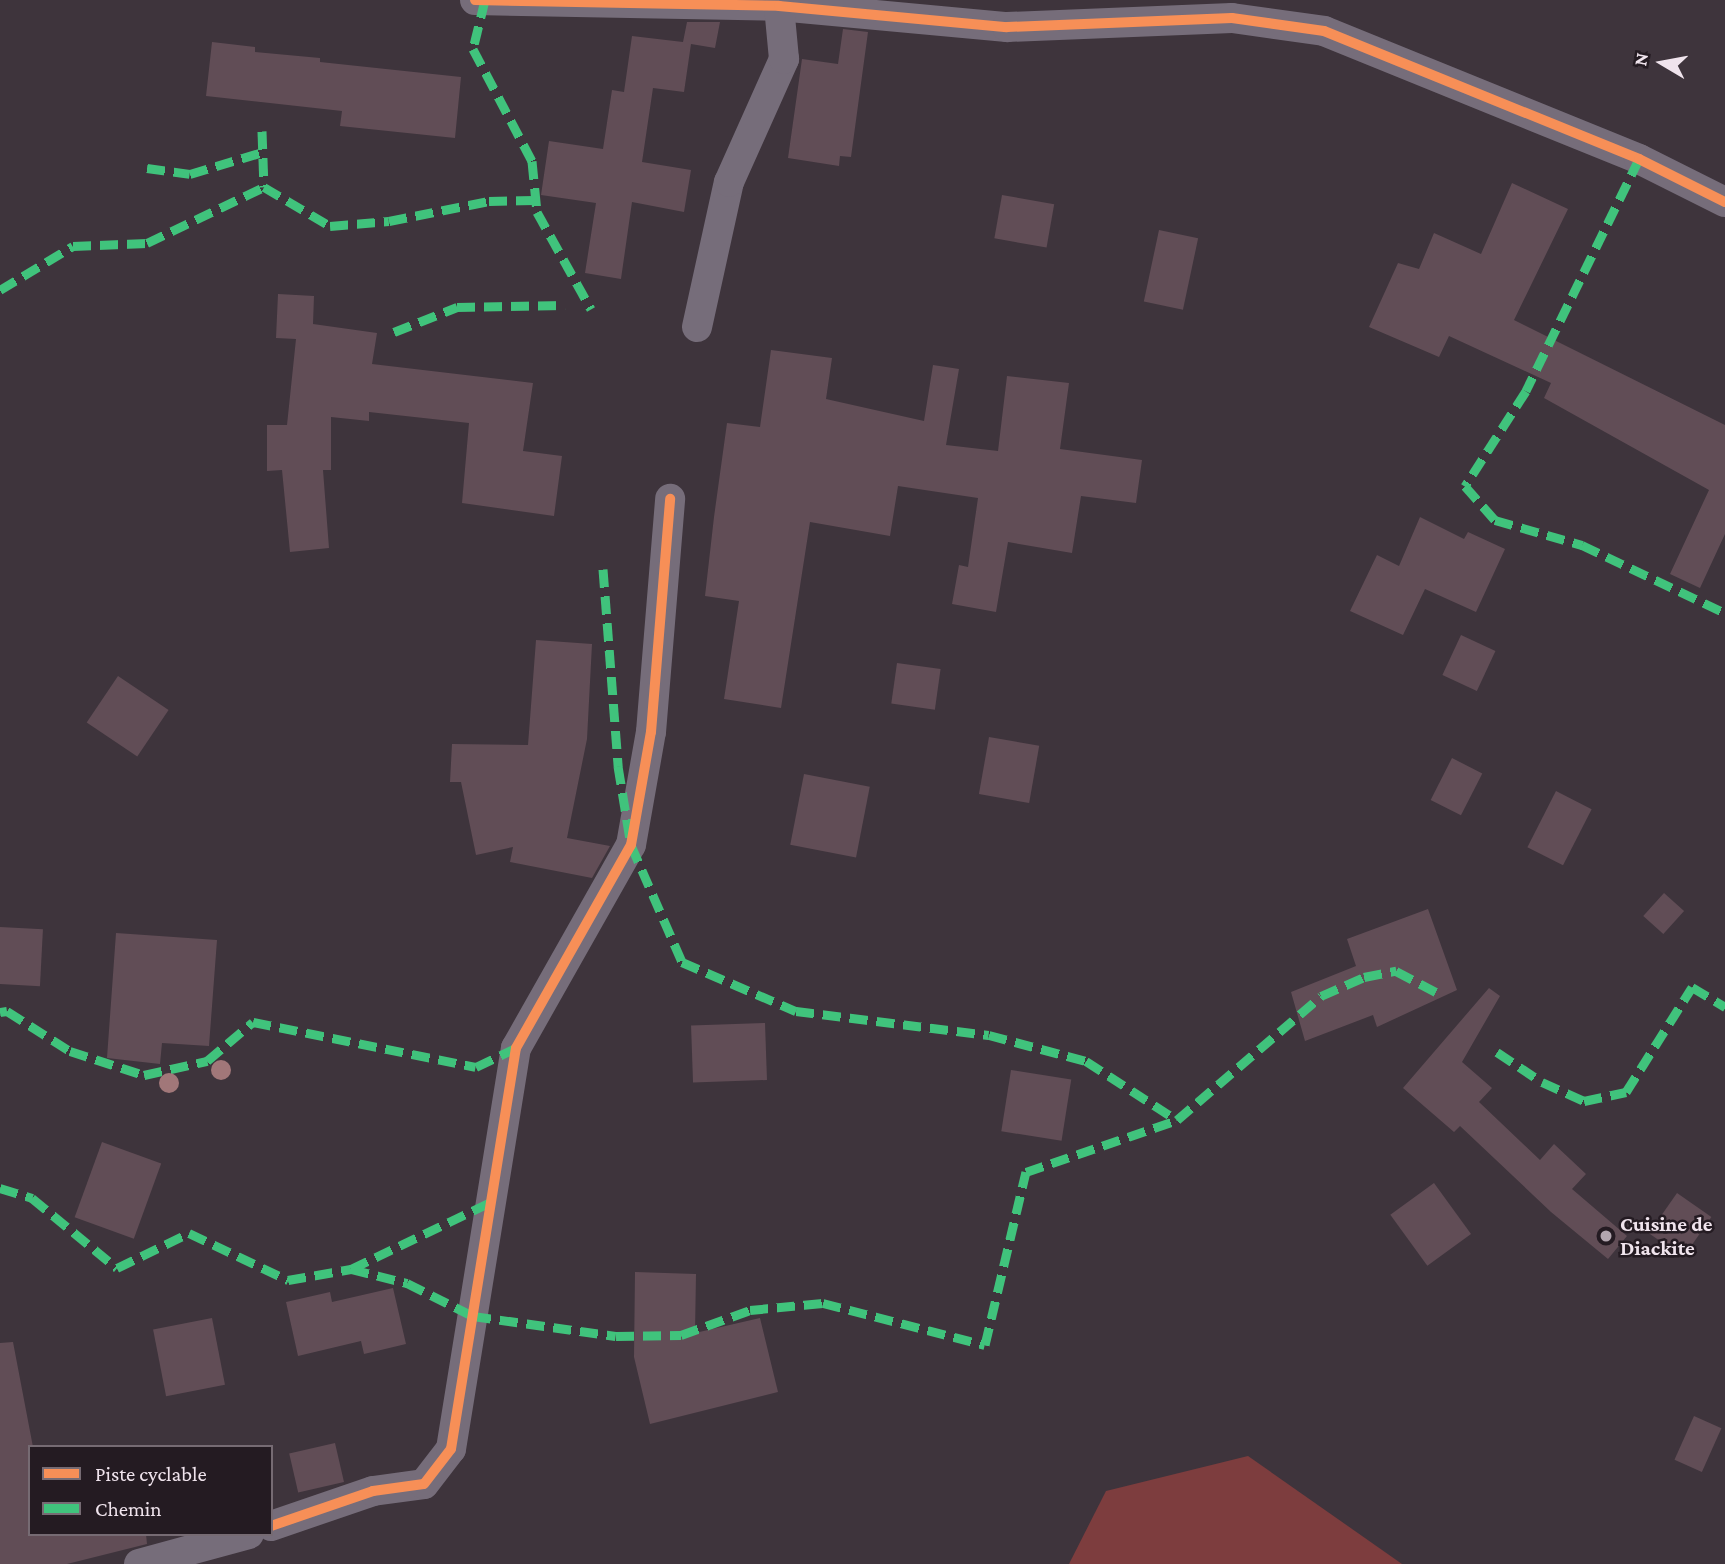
<!DOCTYPE html>
<style>
body{margin:0}
#map{position:relative;width:1725px;height:1564px;overflow:hidden;background:#3e343c;font-family:"Crimson Pro",serif}
div>[style]{position:absolute}
.green>*{inset:0;background:#7d3d3e}
.building>*{inset:0;background:#614d56;transform-origin:0 0}
.street>*{height:30px;margin:-15px;padding:0 15px;transform-origin:15px;border-radius:15px;background:#766d7a}
.quiet>*{height:9px;margin-top:-4.5px;transform-origin:0;background:repeating-linear-gradient(90deg,#40c37c 0 18px,transparent 0 27px)}
.cycleway>*{height:10px;margin:-5px;padding:0 5px;transform-origin:5px;border-radius:5px;background:#f78f57}
.trees>*{width:20px;height:20px;margin:-10px;border-radius:50%;background:#a17779}
.dots>*{width:19px;height:19px;translate:-50% -50%;box-sizing:border-box;border:4px solid #241b22;border-radius:50%}
span{translate:-50% -50%;white-space:nowrap;text-align:center;line-height:1.15;-webkit-text-stroke:5px #241b22;paint-order:stroke}
.poi-label{font-size:21px;color:#f0e4ed;font-weight:700}
.left{translate:0 -50%;text-align:left}
.legend{position:absolute;left:28px;top:1445px;width:245px;height:91px;box-sizing:border-box;background:#241b22;border:2px solid #766b73;margin:0;padding:9px 12px;list-style:none;font-size:21px;color:#f0e4ed}
.legend li{display:flex;align-items:center;gap:14px;height:35px}
.legend b{width:35px;border:2px solid #766b73}
.north{position:absolute;left:1627px;top:28px;width:70px;height:70px;-webkit-text-stroke:5px #241b22;paint-order:stroke;rotate:280deg;font-size:19px;font-weight:700;line-height:28px;text-align:center;color:#f0e4ed}
.north::after{content:'';display:block;margin:auto;width:24px;height:32px;background:#f0e4ed;clip-path:polygon(50% 0,100% 100%,50% 72%,0 100%)}
</style>
<div id="map">
<div class="green">
<div style="clip-path:polygon(1248px 1456px,1402px 1564px,1069px 1564px,1106px 1491px)"></div>
</div>
<div class="building">
<div style="clip-path:polygon(687px 22px,720px 22px,715px 48px,691px 44px,684px 92px,653px 88px,642px 162px,691px 170px,684px 212px,632px 202px,621px 279px,585px 273px,596px 203px,541px 195px,549px 141px,603px 149px,612px 90px,624px 92px,632px 36px,683px 42px)"></div>
<div style="clip-path:polygon(843px 29px,868px 32px,851px 157px,840px 156px,839px 166px,788px 158px,802px 59px,838px 64px)"></div>
<div style="clip-path:polygon(212px 42px,255px 47px,255px 52px,320px 58px,320px 62px,461px 77px,455px 138px,340px 126px,342px 111px,206px 96px)"></div>
<div style="clip-path:polygon(1512px 183px,1568px 209px,1514px 320px,1725px 425px,1725px 534px,1700px 588px,1670px 574px,1709px 490px,1544px 398px,1551px 383px,1449px 336px,1439px 357px,1369px 327px,1398px 263px,1419px 269px,1434px 233px,1481px 254px)"></div>
<div style="left:1002px;top:195px;width:53px;height:44px;rotate:10deg"></div>
<div style="left:1159px;top:230px;width:40px;height:73px;rotate:12deg"></div>
<div style="clip-path:polygon(278px 294px,314px 296px,313px 324px,377px 333px,372px 364px,533px 383px,523px 451px,562px 456px,554px 516px,462px 503px,469px 423px,369px 412px,369px 421px,331px 417px,331px 470px,323px 470px,329px 548px,290px 552px,282px 470px,267px 471px,267px 425px,287px 425px,296px 339px,276px 338px)"></div>
<div style="clip-path:polygon(771px 350px,832px 358px,826px 399px,924px 421px,933px 365px,959px 369px,946px 445px,998px 451px,1007px 376px,1069px 383px,1060px 449px,1142px 460px,1136px 503px,1081px 496px,1072px 553px,1008px 542px,996px 612px,952px 604px,959px 565px,968px 567px,978px 498px,898px 486px,890px 536px,810px 522px,781px 708px,724px 699px,739px 601px,705px 596px,714px 517px,727px 423px,760px 427px)"></div>
<div style="clip-path:polygon(1420px 517px,1464px 539px,1468px 532px,1505px 549px,1476px 612px,1425px 589px,1403px 635px,1350px 611px,1377px 555px,1399px 566px)"></div>
<div style="left:1461px;top:635px;width:38px;height:44px;rotate:25deg"></div>
<div style="clip-path:polygon(536px 640px,592px 644px,587px 739px,567px 838px,610px 846px,592px 878px,510px 862px,513px 847px,476px 855px,461px 782px,450px 782px,452px 744px,528px 745px)"></div>
<div style="left:897px;top:663px;width:44px;height:41px;rotate:8deg"></div>
<div style="left:118px;top:676px;width:61px;height:56px;rotate:34deg"></div>
<div style="left:989px;top:737px;width:51px;height:58px;rotate:10deg"></div>
<div style="left:1452px;top:758px;width:34px;height:47px;rotate:27deg"></div>
<div style="left:804px;top:774px;width:67px;height:72px;rotate:11deg"></div>
<div style="left:1556px;top:791px;width:40px;height:63px;rotate:27deg"></div>
<div style="left:1664px;top:893px;width:27px;height:31px;rotate:42deg"></div>
<div style="clip-path:polygon(1428px 909px,1457px 990px,1377px 1027px,1373px 1015px,1305px 1041px,1291px 992px,1356px 966px,1347px 939px)"></div>
<div style="left:0;top:927px;width:43px;height:57px;rotate:3deg"></div>
<div style="clip-path:polygon(116px 933px,217px 940px,209px 1046px,162px 1043px,160px 1064px,107px 1058px)"></div>
<div style="clip-path:polygon(1489px 988px,1500px 996px,1462px 1062px,1492px 1088px,1479px 1102px,1540px 1160px,1554px 1144px,1586px 1174px,1572px 1189px,1627px 1236px,1608px 1259px,1551px 1212px,1460px 1126px,1454px 1132px,1403px 1088px)"></div>
<div style="left:765px;top:1023px;width:57px;height:74px;rotate:88deg"></div>
<div style="left:1011px;top:1070px;width:61px;height:62px;rotate:9deg"></div>
<div style="left:102px;top:1142px;width:63px;height:80px;rotate:20deg"></div>
<div style="left:1434px;top:1183px;width:63px;height:54px;rotate:54deg"></div>
<div style="left:1677px;top:1193px;width:42px;height:49px;rotate:35deg"></div>
<div style="clip-path:polygon(635px 1272px,696px 1274px,695px 1333px,760px 1318px,778px 1392px,650px 1424px,634px 1357px)"></div>
<div style="clip-path:polygon(393px 1288px,406px 1344px,364px 1354px,361px 1341px,298px 1356px,286px 1302px,330px 1292px,332px 1302px)"></div>
<div style="left:212px;top:1318px;width:68px;height:60px;rotate:79deg"></div>
<div style="clip-path:polygon(13px 1342px,33px 1447px,30px 1447px,30px 1534px,146px 1534px,147px 1544px,67px 1564px,0 1564px,0 1343px)"></div>
<div style="left:1694px;top:1416px;width:30px;height:48px;rotate:24deg"></div>
<div style="left:335px;top:1443px;width:40px;height:47px;rotate:77deg"></div>
</div>
<div class="street">
<div style="left:475px;top:0;width:304px;rotate:1.1deg"></div>
<div style="left:779px;top:6px;width:229px;rotate:5.3deg"></div>
<div style="left:1007px;top:27px;width:225px;rotate:-2.3deg"></div>
<div style="left:1232px;top:18px;width:93px;rotate:8deg"></div>
<div style="left:1324px;top:31px;width:340px;rotate:22.1deg"></div>
<div style="left:1639px;top:159px;width:96px;rotate:26.6deg"></div>
<div style="left:697px;top:327px;width:148px;rotate:-77.6deg"></div>
<div style="left:729px;top:182px;width:135px;rotate:-65.9deg"></div>
<div style="left:784px;top:59px;width:53px;rotate:-95.4deg"></div>
<div style="left:271px;top:1526px;width:108px;rotate:-18.9deg"></div>
<div style="left:373px;top:1491px;width:51px;rotate:-7.8deg"></div>
<div style="left:424px;top:1484px;width:44px;rotate:-52.4deg"></div>
<div style="left:451px;top:1449px;width:406px;rotate:-80.8deg"></div>
<div style="left:516px;top:1048px;width:233px;rotate:-60.5deg"></div>
<div style="left:631px;top:845px;width:115px;rotate:-80deg"></div>
<div style="left:651px;top:732px;width:234px;rotate:-85.3deg"></div>
<div style="left:139px;top:1564px;width:114px;rotate:-15.3deg"></div>
</div>
<div class="quiet">
<div style="left:485px;top:0;width:50px;rotate:103.8deg"></div>
<div style="left:473px;top:49px;width:127px;rotate:62.2deg"></div>
<div style="left:532px;top:161px;width:51px;rotate:84.4deg"></div>
<div style="left:537px;top:212px;width:111px;rotate:60.9deg"></div>
<div style="left:262px;top:131px;width:56px;rotate:88deg"></div>
<div style="left:264px;top:187px;width:77px;rotate:30.6deg"></div>
<div style="left:330px;top:226px;width:59px;rotate:-4.8deg"></div>
<div style="left:389px;top:221px;width:102px;rotate:-11.3deg"></div>
<div style="left:489px;top:201px;width:46px;rotate:-1.2deg"></div>
<div style="left:1639px;top:159px;width:258px;rotate:116deg"></div>
<div style="left:1526px;top:391px;width:113px;rotate:122.7deg"></div>
<div style="left:1465px;top:486px;width:45px;rotate:48.6deg"></div>
<div style="left:1495px;top:520px;width:91px;rotate:16deg"></div>
<div style="left:1582px;top:545px;width:158px;rotate:25.4deg"></div>
<div style="left:147px;top:168px;width:43px;rotate:7.9deg"></div>
<div style="left:190px;top:174px;width:76px;rotate:-16.8deg"></div>
<div style="left:0;top:290px;width:85px;rotate:-31.1deg"></div>
<div style="left:73px;top:246px;width:74px;rotate:-2.3deg"></div>
<div style="left:147px;top:243px;width:130px;rotate:-25.6deg"></div>
<div style="left:394px;top:332px;width:68px;rotate:-21.6deg"></div>
<div style="left:457px;top:307px;width:108px;rotate:-1.1deg"></div>
<div style="left:603px;top:569px;width:198px;rotate:85.6deg"></div>
<div style="left:618px;top:766px;width:80px;rotate:80.7deg"></div>
<div style="left:631px;top:845px;width:128px;rotate:66.4deg"></div>
<div style="left:682px;top:962px;width:124px;rotate:23.3deg"></div>
<div style="left:796px;top:1011px;width:194px;rotate:7.1deg"></div>
<div style="left:989px;top:1035px;width:100px;rotate:15deg"></div>
<div style="left:1086px;top:1061px;width:108px;rotate:33deg"></div>
<div style="left:0;top:1012px;width:7px;rotate:-8deg"></div>
<div style="left:7px;top:1011px;width:75px;rotate:32.4deg"></div>
<div style="left:70px;top:1051px;width:78px;rotate:18deg"></div>
<div style="left:144px;top:1075px;width:65px;rotate:-12.5deg"></div>
<div style="left:207px;top:1061px;width:60px;rotate:-40.3deg"></div>
<div style="left:253px;top:1022px;width:227px;rotate:11.4deg"></div>
<div style="left:476px;top:1067px;width:44px;rotate:-25.4deg"></div>
<div style="left:1497px;top:1052px;width:54px;rotate:33.7deg"></div>
<div style="left:1542px;top:1082px;width:46px;rotate:24.3deg"></div>
<div style="left:1584px;top:1101px;width:43px;rotate:-12.1deg"></div>
<div style="left:1626px;top:1092px;width:124px;rotate:-57.8deg"></div>
<div style="left:1692px;top:987px;width:39px;rotate:31deg"></div>
<div style="left:0;top:1188px;width:34px;rotate:17deg"></div>
<div style="left:32px;top:1198px;width:110px;rotate:39.5deg"></div>
<div style="left:117px;top:1268px;width:80px;rotate:-25.9deg"></div>
<div style="left:189px;top:1233px;width:110px;rotate:25.4deg"></div>
<div style="left:288px;top:1280px;width:64px;rotate:-9.9deg"></div>
<div style="left:351px;top:1269px;width:58px;rotate:14deg"></div>
<div style="left:407px;top:1283px;width:74px;rotate:26.6deg"></div>
<div style="left:473px;top:1316px;width:144px;rotate:8deg"></div>
<div style="left:616px;top:1336px;width:65px;rotate:-0.9deg"></div>
<div style="left:681px;top:1335px;width:73px;rotate:-19.9deg"></div>
<div style="left:750px;top:1310px;width:73px;rotate:-5.5deg"></div>
<div style="left:823px;top:1303px;width:167px;rotate:14.5deg"></div>
<div style="left:985px;top:1345px;width:178px;rotate:-76.7deg"></div>
<div style="left:1026px;top:1172px;width:160px;rotate:-19deg"></div>
<div style="left:1177px;top:1120px;width:190px;rotate:-40.7deg"></div>
<div style="left:1321px;top:996px;width:47px;rotate:-23.8deg"></div>
<div style="left:1364px;top:977px;width:33px;rotate:-11deg"></div>
<div style="left:1396px;top:971px;width:45px;rotate:27.7deg"></div>
<div style="left:351px;top:1269px;width:155px;rotate:-25.6deg"></div>
</div>
<div class="cycleway">
<div style="left:475px;top:0;width:304px;rotate:1.1deg"></div>
<div style="left:779px;top:6px;width:229px;rotate:5.3deg"></div>
<div style="left:1007px;top:27px;width:225px;rotate:-2.3deg"></div>
<div style="left:1232px;top:18px;width:93px;rotate:8deg"></div>
<div style="left:1324px;top:31px;width:340px;rotate:22.1deg"></div>
<div style="left:1639px;top:159px;width:96px;rotate:26.6deg"></div>
<div style="left:271px;top:1526px;width:108px;rotate:-18.9deg"></div>
<div style="left:373px;top:1491px;width:51px;rotate:-7.8deg"></div>
<div style="left:424px;top:1484px;width:44px;rotate:-52.4deg"></div>
<div style="left:451px;top:1449px;width:406px;rotate:-80.8deg"></div>
<div style="left:516px;top:1048px;width:233px;rotate:-60.5deg"></div>
<div style="left:631px;top:845px;width:115px;rotate:-80deg"></div>
<div style="left:651px;top:732px;width:234px;rotate:-85.3deg"></div>
</div>
<div class="trees">
<div style="left:221px;top:1070px"></div>
<div style="left:169px;top:1083px"></div>
</div>
<div class="dots">
<div style="left:1606px;top:1236px;background:#b2a6af"></div>
</div>
<div class="poi-label">
<span class="left" style="left:1620px;top:1236px">Cuisine de<br>Diackite</span>
</div>
<ul class="legend">
<li><b style="height:9px;background:#f78f57"></b>Piste cyclable</li>
<li><b style="height:9px;background:#40c37c"></b>Chemin</li>
</ul>
<div class="north">N</div>
</div>
